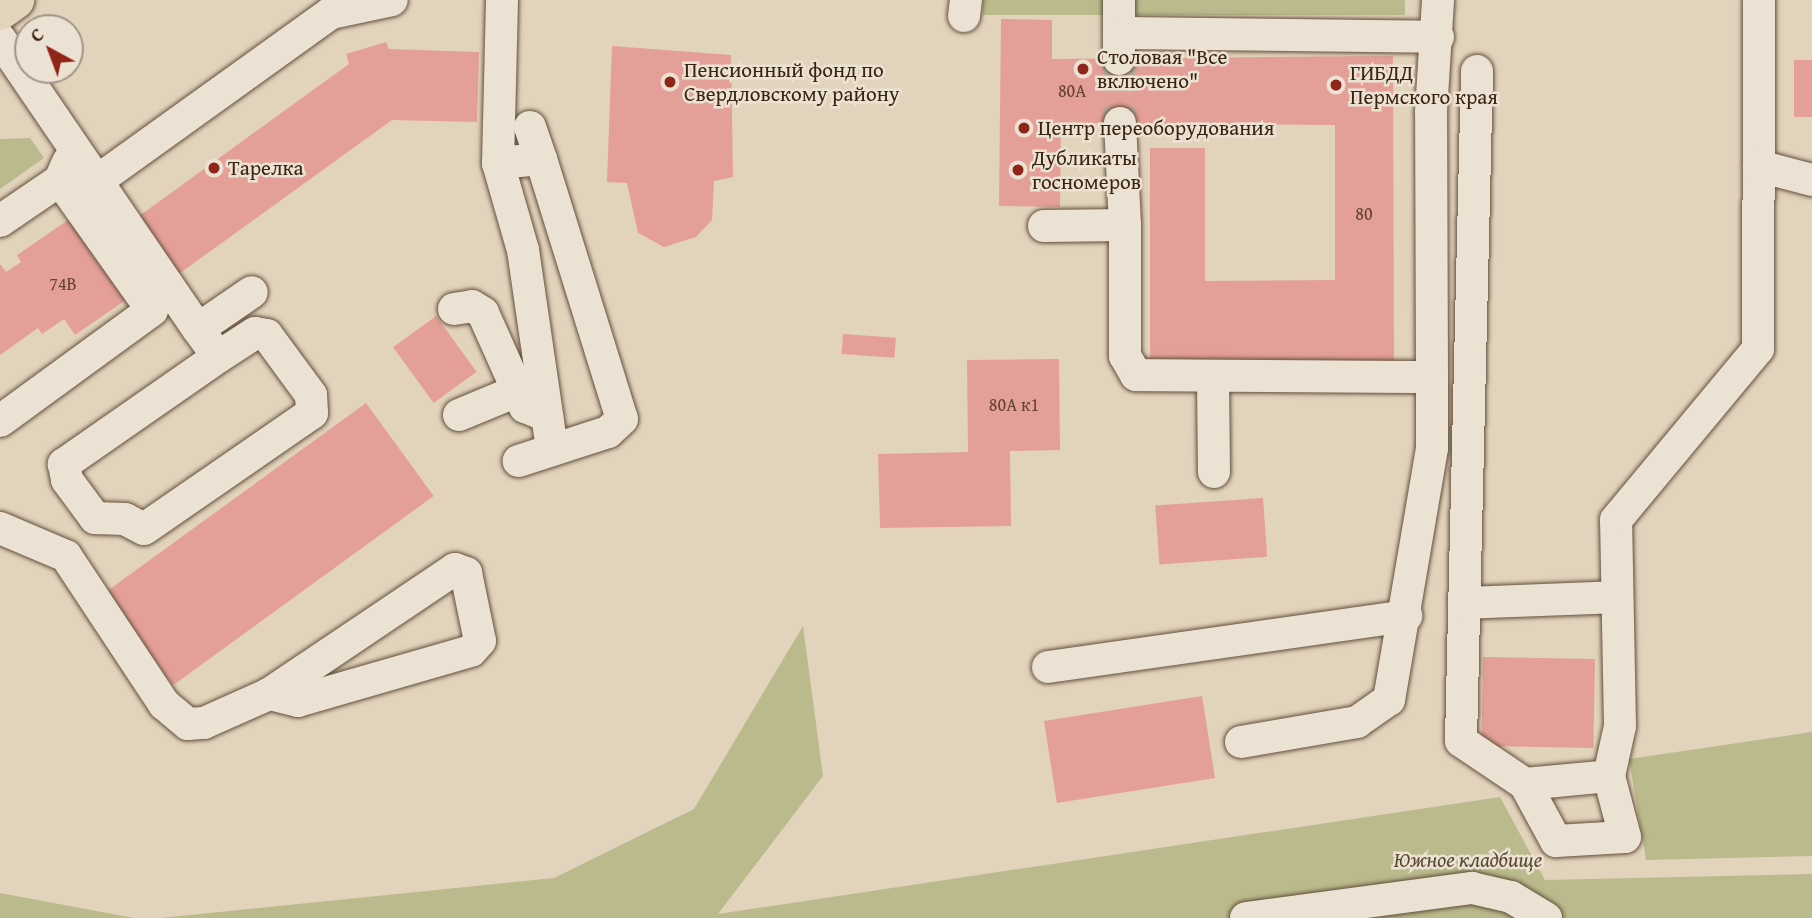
<!DOCTYPE html>
<meta charset="utf-8">
<style>
body{margin:0}
#map{position:relative;width:1812px;height:918px;overflow:hidden;background:#e2d3bc;font-family:"Gentium Book Plus",serif}
div>[style]{position:absolute}
.green>*{inset:0;background:#baba8c;transform-origin:0 0}
.building>*{inset:0;background:#e4a098;transform-origin:0 0}
.minor-tunnel>*{height:32px;margin-top:-16px;transform-origin:0;background:repeating-linear-gradient(90deg,#c0b09a 0 32px,transparent 0 48px)}
.roads{filter:drop-shadow(0 0 2px #634f3c) drop-shadow(0 0 2px #634f3c)}
.minor>*{height:32px;margin:-16px;padding:0 16px;transform-origin:16px;border-radius:16px;background:#ece2d3}
.major>*{height:38px;margin:-19px;padding:0 19px;transform-origin:19px;border-radius:19px;background:#e2d3bc}
.dots>*{width:19px;height:19px;translate:-50% -50%;box-sizing:border-box;border:4px solid #ece2d3;border-radius:50%}
span{translate:-50% -50%;white-space:nowrap;text-align:center;line-height:1.15;-webkit-text-stroke:5px #ece2d3;paint-order:stroke}
.number-label{font-size:18px;color:#644233}
.number-label span{-webkit-text-stroke-width:0}
.poi-label{font-size:21px;color:#392311}
.left{translate:0 -50%;text-align:left}
.park-label{font-size:21px;color:#594930;font-style:italic}
.north{position:absolute;left:14px;top:14px;width:70px;height:70px;box-sizing:border-box;background:#ece2d3;border:2px solid #a49685;border-radius:50%;rotate:319deg;font-size:19px;font-weight:700;line-height:28px;text-align:center;color:#392311}
.north::after{content:'';display:block;margin:auto;width:24px;height:32px;background:#8f2418;clip-path:polygon(50% 0,100% 100%,50% 72%,0 100%)}
</style>
<div id="map">
<div class="green">
<div style="left:983px;top:0;width:422px;height:15px"></div>
<div style="clip-path:polygon(30px 138px,44px 158px,0 189px,0 139px)"></div>
<div style="clip-path:polygon(803px 626px,823px 776px,718px 914px,1500px 797px,1545px 880px,1812px 874px,1812px 918px,161px 918px,554px 878px,694px 809px)"></div>
<div style="clip-path:polygon(1812px 732px,1812px 856px,1646px 860px,1629px 759px)"></div>
<div style="clip-path:polygon(0 893px,134px 918px,0 918px)"></div>
</div>
<div class="building">
<div style="clip-path:polygon(1001px 19px,1052px 20px,1052px 59px,1393px 56px,1394px 361px,1150px 362px,1150px 148px,1205px 148px,1205px 281px,1335px 280px,1335px 125px,1061px 123px,1060px 207px,999px 206px)"></div>
<div style="clip-path:polygon(386px 42px,389px 49px,479px 52px,477px 122px,392px 120px,176px 276px,135px 219px,349px 64px,346px 54px)"></div>
<div style="clip-path:polygon(612px 46px,731px 55px,733px 177px,714px 181px,712px 220px,696px 237px,664px 247px,638px 233px,627px 183px,607px 182px)"></div>
<div style="left:1794px;top:60px;width:18px;height:57px"></div>
<div style="clip-path:polygon(71px 218px,133px 295px,75px 335px,64px 319px,42px 334px,38px 328px,0 355px,0 264px,6px 272px,21px 262px,17px 255px)"></div>
<div style="left:436px;top:316px;width:69px;height:53px;rotate:54deg"></div>
<div style="left:843px;top:334px;width:53px;height:20px;rotate:4deg"></div>
<div style="clip-path:polygon(1059px 359px,1060px 450px,1010px 451px,1011px 526px,880px 528px,878px 454px,968px 452px,967px 360px)"></div>
<div style="left:366px;top:403px;width:115px;height:322px;rotate:54deg"></div>
<div style="left:1263px;top:498px;width:59px;height:108px;rotate:86deg"></div>
<div style="left:1483px;top:657px;width:112px;height:89px;rotate:1deg"></div>
<div style="left:1202px;top:696px;width:83px;height:160px;rotate:81deg"></div>
</div>
<div class="minor-tunnel">
<div style="left:1119px;top:59px;width:64px;rotate:89.1deg"></div>
</div>
<div class="roads">
<div class="minor">
<div style="left:502px;top:0;width:163px;rotate:91.4deg"></div>
<div style="left:498px;top:163px;width:91px;rotate:74deg"></div>
<div style="left:523px;top:250px;width:202px;rotate:81.7deg"></div>
<div style="left:1119px;top:0;width:59px;rotate:90deg"></div>
<div style="left:964px;top:16px;width:16px;rotate:-83deg"></div>
<div style="left:1119px;top:33px;width:319px;rotate:0.7deg"></div>
<div style="left:0;top:39px;width:351px;rotate:55.7deg"></div>
<div style="left:198px;top:329px;width:65px;rotate:-34.4deg"></div>
<div style="left:1477px;top:71px;width:670px;rotate:91.37deg"></div>
<div style="left:1461px;top:741px;width:77px;rotate:33.9deg"></div>
<div style="left:1525px;top:784px;width:84px;rotate:-5.4deg"></div>
<div style="left:1609px;top:776px;width:51px;rotate:-77.6deg"></div>
<div style="left:1620px;top:726px;width:206px;rotate:-91.1deg"></div>
<div style="left:1616px;top:520px;width:222px;rotate:-50.3deg"></div>
<div style="left:1758px;top:349px;width:349px;rotate:-89.8deg"></div>
<div style="left:1120px;top:123px;width:102px;rotate:87.2deg"></div>
<div style="left:530px;top:127px;width:34px;rotate:71deg"></div>
<div style="left:498px;top:163px;width:43px;rotate:-5.3deg"></div>
<div style="left:541px;top:159px;width:272px;rotate:72.7deg"></div>
<div style="left:622px;top:419px;width:19px;rotate:137deg"></div>
<div style="left:608px;top:432px;width:94px;rotate:162deg"></div>
<div style="left:1759px;top:166px;width:55px;rotate:14.8deg"></div>
<div style="left:97px;top:181px;width:288px;rotate:-35.7deg"></div>
<div style="left:331px;top:13px;width:62px;rotate:-12deg"></div>
<div style="left:0;top:221px;width:73px;rotate:-34.3deg"></div>
<div style="left:60px;top:180px;width:20px;rotate:-66deg"></div>
<div style="left:1044px;top:226px;width:81px;rotate:-0.7deg"></div>
<div style="left:1125px;top:225px;width:131px;rotate:90deg"></div>
<div style="left:1125px;top:356px;width:22px;rotate:60deg"></div>
<div style="left:1136px;top:375px;width:296px;rotate:0.4deg"></div>
<div style="left:1432px;top:377px;width:265px;rotate:-90.2deg"></div>
<div style="left:1431px;top:112px;width:112px;rotate:-86.4deg"></div>
<div style="left:454px;top:309px;width:18px;rotate:-9deg"></div>
<div style="left:472px;top:306px;width:13px;rotate:32deg"></div>
<div style="left:483px;top:313px;width:103px;rotate:65.9deg"></div>
<div style="left:525px;top:407px;width:24px;rotate:22deg"></div>
<div style="left:198px;top:329px;width:34px;rotate:54deg"></div>
<div style="left:218px;top:357px;width:188px;rotate:145.2deg"></div>
<div style="left:64px;top:464px;width:16px;rotate:79deg"></div>
<div style="left:67px;top:480px;width:47px;rotate:53.6deg"></div>
<div style="left:95px;top:518px;width:30px;rotate:2deg"></div>
<div style="left:125px;top:519px;width:21px;rotate:28deg"></div>
<div style="left:144px;top:529px;width:204px;rotate:-34.6deg"></div>
<div style="left:312px;top:413px;width:18px;rotate:-93deg"></div>
<div style="left:311px;top:395px;width:74px;rotate:-126.3deg"></div>
<div style="left:267px;top:335px;width:12px;rotate:-171deg"></div>
<div style="left:255px;top:333px;width:44px;rotate:147deg"></div>
<div style="left:1213px;top:378px;width:94px;rotate:89.4deg"></div>
<div style="left:459px;top:415px;width:63px;rotate:-22.5deg"></div>
<div style="left:0;top:421px;width:188px;rotate:-36.1deg"></div>
<div style="left:152px;top:310px;width:159px;rotate:-125.3deg"></div>
<div style="left:0;top:528px;width:72px;rotate:23deg"></div>
<div style="left:66px;top:556px;width:178px;rotate:56.5deg"></div>
<div style="left:164px;top:704px;width:31px;rotate:40deg"></div>
<div style="left:188px;top:724px;width:16px;rotate:-4deg"></div>
<div style="left:204px;top:723px;width:71px;rotate:-24deg"></div>
<div style="left:269px;top:694px;width:224px;rotate:-33.9deg"></div>
<div style="left:455px;top:569px;width:12px;rotate:20deg"></div>
<div style="left:466px;top:573px;width:69px;rotate:78.4deg"></div>
<div style="left:480px;top:641px;width:13px;rotate:132deg"></div>
<div style="left:471px;top:651px;width:180px;rotate:163.9deg"></div>
<div style="left:298px;top:701px;width:30px;rotate:-166deg"></div>
<div style="left:1464px;top:603px;width:153px;rotate:-2.2deg"></div>
<div style="left:1048px;top:667px;width:362px;rotate:-8.1deg"></div>
<div style="left:1241px;top:742px;width:118px;rotate:-9.8deg"></div>
<div style="left:1357px;top:722px;width:39px;rotate:-35deg"></div>
<div style="left:1389px;top:700px;width:256px;rotate:-80.3deg"></div>
<div style="left:1432px;top:448px;width:71px;rotate:-90deg"></div>
<div style="left:1525px;top:784px;width:65px;rotate:61.5deg"></div>
<div style="left:1556px;top:841px;width:69px;rotate:-3.3deg"></div>
<div style="left:1625px;top:837px;width:63px;rotate:-104.7deg"></div>
<div style="left:1246px;top:918px;width:228px;rotate:-7.6deg"></div>
<div style="left:1472px;top:888px;width:40px;rotate:13deg"></div>
<div style="left:1511px;top:897px;width:41px;rotate:31deg"></div>
</div>
<div class="major">
<div style="left:0;top:11px;width:19px;rotate:-36deg"></div>
</div>
</div>
<div class="dots">
<div style="left:1083px;top:69px;background:#8f2418"></div>
<div style="left:670px;top:82px;background:#8f2418"></div>
<div style="left:1336px;top:85px;background:#8f2418"></div>
<div style="left:1024px;top:128px;background:#8f2418"></div>
<div style="left:214px;top:168px;background:#8f2418"></div>
<div style="left:1018px;top:170px;background:#8f2418"></div>
</div>
<div class="number-label">
<span style="left:1072px;top:91px">80А</span>
<span style="left:1364px;top:214px">80</span>
<span style="left:63px;top:284px">74В</span>
<span style="left:1014px;top:405px">80А к1</span>
</div>
<div class="poi-label">
<span class="left" style="left:1097px;top:69px">Столовая "Все<br>включено"</span>
<span class="left" style="left:684px;top:82px">Пенсионный фонд по<br>Свердловскому району</span>
<span class="left" style="left:1350px;top:85px">ГИБДД<br>Пермского края</span>
<span class="left" style="left:1038px;top:128px">Центр переоборудования</span>
<span class="left" style="left:1032px;top:170px">Дубликаты<br>госномеров</span>
<span class="left" style="left:228px;top:168px">Тарелка</span>
</div>
<div class="park-label">
<span style="left:1468px;top:860px">Южное кладбище</span>
</div>
<div class="north">С</div>
</div>
